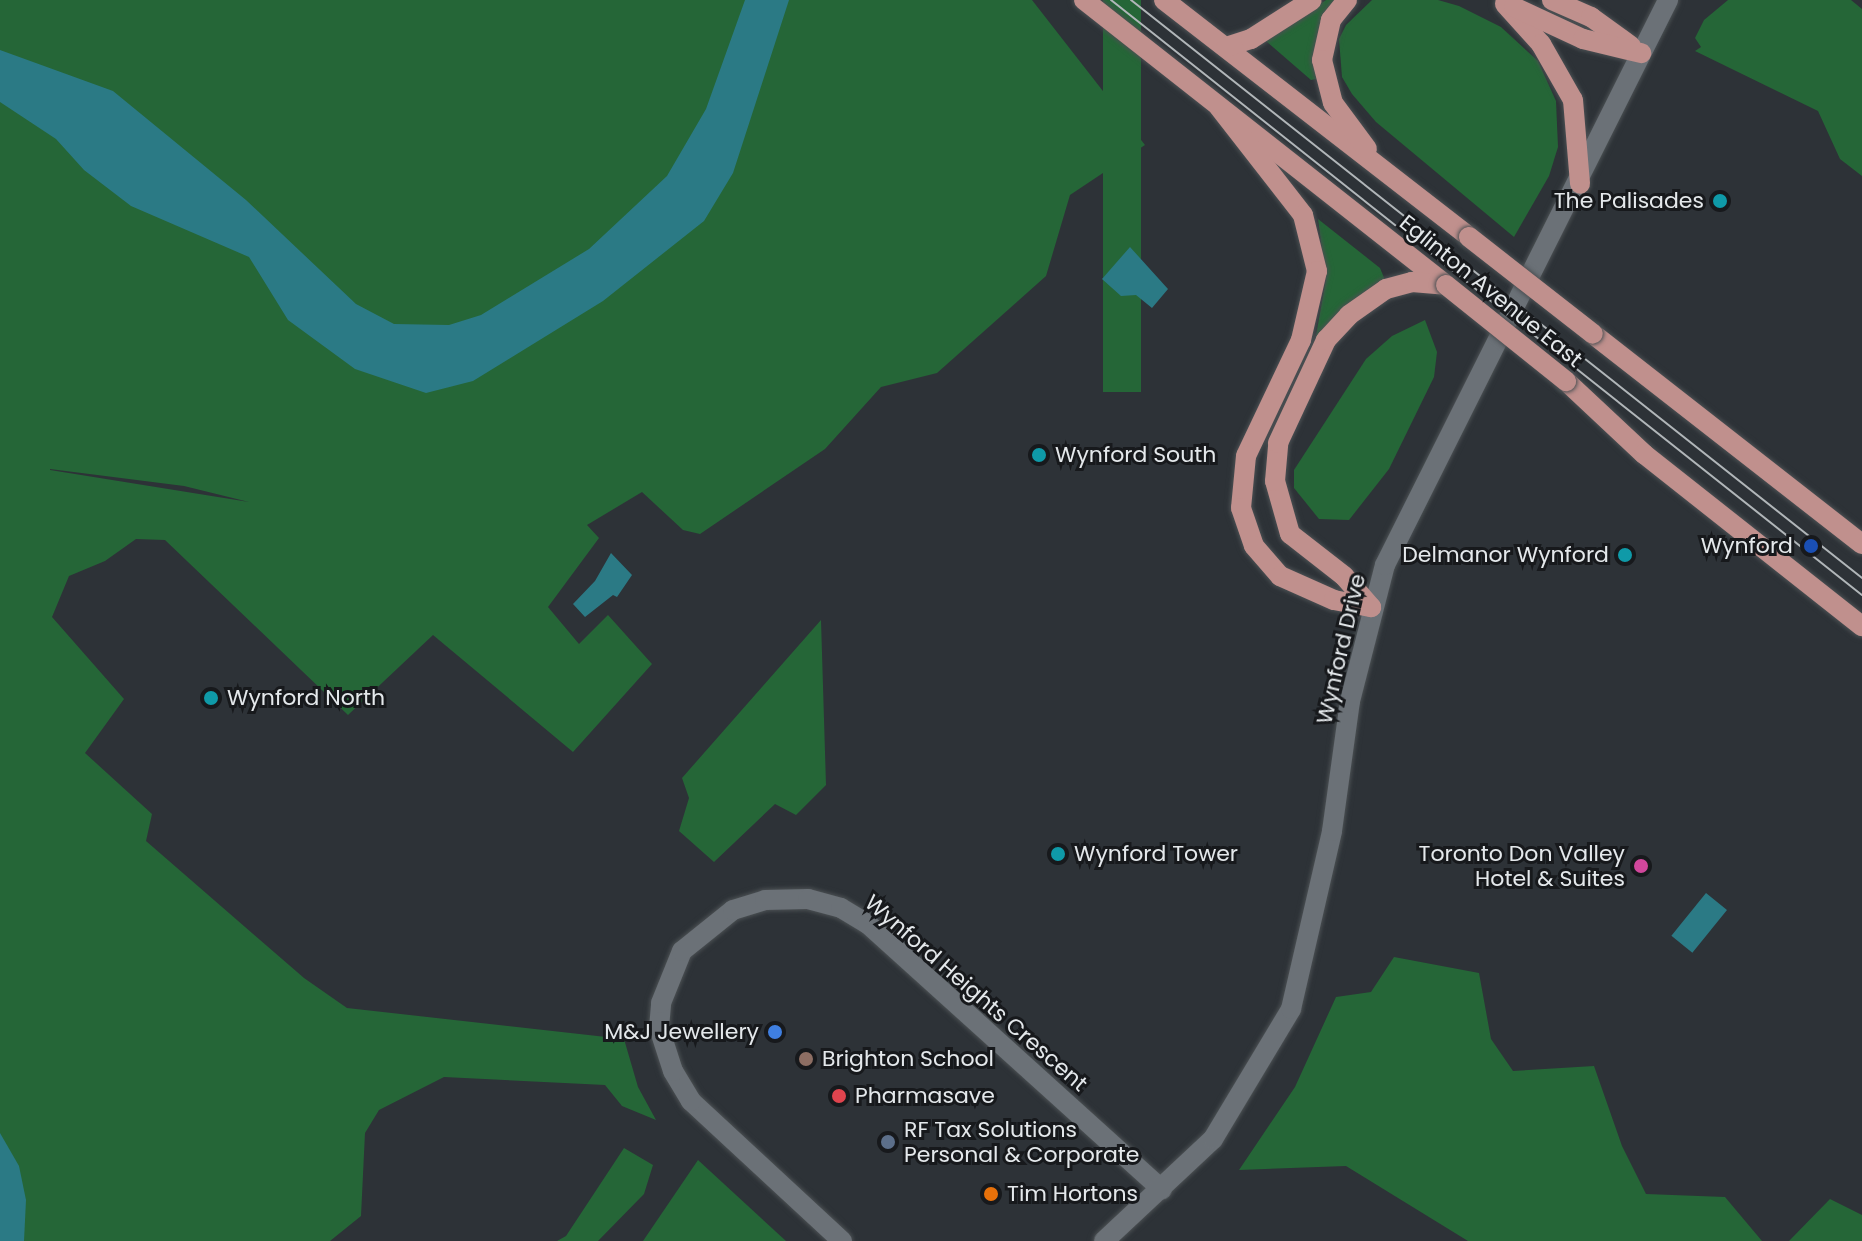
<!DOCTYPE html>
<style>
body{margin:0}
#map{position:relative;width:1862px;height:1241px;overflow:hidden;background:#2d3237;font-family:Poppins,sans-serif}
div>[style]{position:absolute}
.green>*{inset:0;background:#256637;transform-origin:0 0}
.water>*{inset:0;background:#2b7a85;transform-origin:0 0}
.roads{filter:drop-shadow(0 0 2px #4b5053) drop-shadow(0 0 2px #4b5053)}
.minor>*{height:20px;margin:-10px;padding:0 10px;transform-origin:10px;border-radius:10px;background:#6b7177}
.tertiary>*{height:20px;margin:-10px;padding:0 10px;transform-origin:10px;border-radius:10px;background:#6b7177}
.primary>*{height:20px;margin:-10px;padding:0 10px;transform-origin:10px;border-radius:10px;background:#c0908d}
.tram>*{height:2px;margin:-1px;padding:0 1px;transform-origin:1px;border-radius:1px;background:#b1b6b9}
.bridges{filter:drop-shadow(0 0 2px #4b5053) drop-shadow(0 0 2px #4b5053)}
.primary-bridge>*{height:20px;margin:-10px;padding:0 10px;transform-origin:10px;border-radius:10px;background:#c0908d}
.dots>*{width:22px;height:22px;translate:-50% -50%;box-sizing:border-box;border:4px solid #17191c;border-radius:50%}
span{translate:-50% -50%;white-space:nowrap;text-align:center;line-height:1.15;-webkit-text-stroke:6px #17191c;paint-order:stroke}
.poi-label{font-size:22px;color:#e4e8eb}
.right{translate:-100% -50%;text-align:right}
.left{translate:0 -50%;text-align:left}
.street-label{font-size:22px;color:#e4e8eb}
</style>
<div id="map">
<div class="green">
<div style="clip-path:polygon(evenodd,0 0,1032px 0,1145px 145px,1070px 195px,1046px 276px,937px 373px,881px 387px,825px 449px,700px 534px,683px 530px,642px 492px,587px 525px,599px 538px,548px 607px,579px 644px,608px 615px,652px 664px,573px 752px,433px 635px,348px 715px,165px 540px,136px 539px,105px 561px,69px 576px,52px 617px,124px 699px,85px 753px,152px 814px,146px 841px,304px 978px,347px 1008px,624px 1039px,638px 1087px,656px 1120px,622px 1106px,605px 1085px,444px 1077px,379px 1110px,365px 1133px,361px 1216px,330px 1241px,0 1241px,0 0,50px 469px,184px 486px,249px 502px,50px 470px,50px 469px)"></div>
<div style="left:1103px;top:0;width:38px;height:392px"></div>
<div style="clip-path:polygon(1326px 0,1336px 0,1314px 54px,1316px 79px,1311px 80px,1266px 41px)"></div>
<div style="clip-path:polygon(1372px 0,1438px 0,1459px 6px,1501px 27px,1538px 61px,1556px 101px,1558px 147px,1549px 176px,1514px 237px,1376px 122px,1352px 94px,1342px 77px,1339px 39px,1346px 25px)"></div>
<div style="clip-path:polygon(1728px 0,1851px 0,1862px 9px,1862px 176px,1840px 159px,1818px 111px,1695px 51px,1701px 47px,1695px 38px,1704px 20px)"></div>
<div style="clip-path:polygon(1318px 219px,1380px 268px,1385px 280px,1314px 347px,1326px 279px)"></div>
<div style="clip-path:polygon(1425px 320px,1437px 352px,1434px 377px,1389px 469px,1349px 520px,1319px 519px,1294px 488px,1294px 470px,1366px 359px,1392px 336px)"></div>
<div style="clip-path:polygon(821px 620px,826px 785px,796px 815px,775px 804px,714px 862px,679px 831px,689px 798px,682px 778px)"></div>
<div style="clip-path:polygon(1394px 957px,1479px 973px,1491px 1039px,1513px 1071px,1594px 1066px,1622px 1146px,1646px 1194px,1725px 1197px,1762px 1241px,1468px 1241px,1346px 1166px,1239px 1170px,1295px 1087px,1336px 997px,1371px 992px)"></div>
<div style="clip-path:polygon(624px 1148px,653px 1165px,644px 1194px,598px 1241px,557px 1241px,566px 1236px)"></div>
<div style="clip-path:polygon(698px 1160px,786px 1241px,643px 1241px)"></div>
<div style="clip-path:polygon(1830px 1199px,1862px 1215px,1862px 1241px,1789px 1241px)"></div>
</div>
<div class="water">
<div style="clip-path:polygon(745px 0,789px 0,733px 173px,704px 221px,603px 301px,473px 381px,426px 393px,355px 369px,288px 320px,249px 257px,131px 206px,84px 170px,56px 139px,0 102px,0 50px,113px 91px,246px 200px,356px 304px,394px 324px,449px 325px,481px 315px,589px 249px,667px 176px,706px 109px)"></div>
<div style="clip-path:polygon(1130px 247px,1168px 289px,1152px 308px,1136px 295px,1121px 296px,1102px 279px)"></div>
<div style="clip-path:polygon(611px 553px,632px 575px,617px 597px,613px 595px,585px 617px,573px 604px,595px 581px)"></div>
<div style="left:1706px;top:893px;width:27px;height:55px;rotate:39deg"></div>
<div style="clip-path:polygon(0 1133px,19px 1166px,26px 1200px,24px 1241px,0 1241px)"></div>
</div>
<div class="roads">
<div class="minor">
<div style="left:842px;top:1241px;width:206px;rotate:-137.2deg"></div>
<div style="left:691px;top:1101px;width:35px;rotate:-121deg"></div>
<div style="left:673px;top:1071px;width:45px;rotate:-108deg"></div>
<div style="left:659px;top:1028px;width:25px;rotate:-85deg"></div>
<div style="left:661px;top:1003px;width:56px;rotate:-68deg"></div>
<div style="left:682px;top:951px;width:65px;rotate:-38.8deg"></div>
<div style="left:733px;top:910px;width:34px;rotate:-17deg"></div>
<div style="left:765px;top:900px;width:43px;rotate:-1.3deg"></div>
<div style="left:808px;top:899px;width:34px;rotate:15deg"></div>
<div style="left:841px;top:908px;width:31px;rotate:31deg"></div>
<div style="left:868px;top:924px;width:396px;rotate:42.1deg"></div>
</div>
<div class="tertiary">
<div style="left:1104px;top:1241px;width:149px;rotate:-43.1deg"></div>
<div style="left:1213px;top:1139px;width:152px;rotate:-59deg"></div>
<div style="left:1291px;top:1009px;width:183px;rotate:-77deg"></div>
<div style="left:1332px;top:831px;width:131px;rotate:-82.1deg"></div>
<div style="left:1350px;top:701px;width:140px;rotate:-75.6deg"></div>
<div style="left:1385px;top:565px;width:632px;rotate:-63.39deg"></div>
</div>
<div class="primary">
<div style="left:1084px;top:0;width:461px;rotate:38.2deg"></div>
<div style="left:1164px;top:0;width:386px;rotate:37.8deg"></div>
<div style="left:1347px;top:0;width:26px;rotate:129deg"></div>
<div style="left:1331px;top:20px;width:41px;rotate:102.7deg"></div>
<div style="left:1322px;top:60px;width:44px;rotate:75.7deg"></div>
<div style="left:1333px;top:103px;width:57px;rotate:53.5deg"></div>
<div style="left:1552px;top:0;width:43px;rotate:23.6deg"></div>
<div style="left:1591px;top:17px;width:49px;rotate:35.9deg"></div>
<div style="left:1505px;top:4px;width:54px;rotate:48deg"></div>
<div style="left:1541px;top:44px;width:64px;rotate:60.3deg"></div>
<div style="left:1573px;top:100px;width:84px;rotate:85.2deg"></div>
<div style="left:1514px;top:7px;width:76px;rotate:24.9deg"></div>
<div style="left:1583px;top:39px;width:60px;rotate:13.6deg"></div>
<div style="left:1226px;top:47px;width:26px;rotate:-18deg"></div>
<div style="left:1251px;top:39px;width:72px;rotate:-32.6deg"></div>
<div style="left:1219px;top:107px;width:137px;rotate:52.1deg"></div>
<div style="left:1303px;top:215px;width:58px;rotate:76deg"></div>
<div style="left:1317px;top:271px;width:71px;rotate:103.1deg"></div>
<div style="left:1301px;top:340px;width:128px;rotate:115.4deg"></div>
<div style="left:1246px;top:456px;width:52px;rotate:95.5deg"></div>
<div style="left:1241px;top:508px;width:40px;rotate:71.1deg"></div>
<div style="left:1254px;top:546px;width:40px;rotate:49deg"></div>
<div style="left:1280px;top:576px;width:59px;rotate:24deg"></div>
<div style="left:1334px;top:600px;width:38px;rotate:11deg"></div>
<div style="left:1593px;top:334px;width:341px;rotate:38deg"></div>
<div style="left:1566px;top:381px;width:107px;rotate:43.1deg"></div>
<div style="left:1644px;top:454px;width:278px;rotate:38.3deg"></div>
<div style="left:1371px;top:607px;width:41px;rotate:-131.1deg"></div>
<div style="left:1344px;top:576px;width:68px;rotate:-142.1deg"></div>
<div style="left:1290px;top:534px;width:55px;rotate:-105.8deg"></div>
<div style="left:1275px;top:481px;width:38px;rotate:-85deg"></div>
<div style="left:1278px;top:443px;width:114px;rotate:-65deg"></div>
<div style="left:1326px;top:340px;width:34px;rotate:-47deg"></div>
<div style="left:1349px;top:315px;width:45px;rotate:-35.1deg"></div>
<div style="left:1386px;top:289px;width:27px;rotate:-15deg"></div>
<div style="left:1412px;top:282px;width:33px;rotate:5deg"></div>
</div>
</div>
<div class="tram">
<div style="left:1111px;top:0;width:958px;rotate:38.39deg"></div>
<div style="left:1131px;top:0;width:932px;rotate:38.33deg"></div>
</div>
<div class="bridges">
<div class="primary-bridge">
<div style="left:1469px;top:237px;width:157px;rotate:38deg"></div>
<div style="left:1446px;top:285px;width:154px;rotate:38.7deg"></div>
</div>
</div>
<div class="dots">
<div style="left:1720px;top:201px;background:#0f9aa8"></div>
<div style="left:1039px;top:455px;background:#0f9aa8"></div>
<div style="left:1811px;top:546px;background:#1a4fb4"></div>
<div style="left:1625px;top:555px;background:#0f9aa8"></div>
<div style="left:211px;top:698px;background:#0f9aa8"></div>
<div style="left:1058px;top:854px;background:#0f9aa8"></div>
<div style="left:1641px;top:866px;background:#d1479c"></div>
<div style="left:775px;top:1032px;background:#3f7fe0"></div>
<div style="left:806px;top:1059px;background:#8d6e63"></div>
<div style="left:839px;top:1096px;background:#e0444e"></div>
<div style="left:888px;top:1142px;background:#5c6f8a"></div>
<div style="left:991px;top:1194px;background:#e8710a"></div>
</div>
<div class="poi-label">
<span class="right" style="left:1704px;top:201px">The Palisades</span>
<span class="left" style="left:1055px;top:455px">Wynford South</span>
<span class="right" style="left:1793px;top:546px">Wynford</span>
<span class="right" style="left:1609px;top:555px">Delmanor Wynford</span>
<span class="left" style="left:227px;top:698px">Wynford North</span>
<span class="right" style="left:1625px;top:866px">Toronto Don Valley<br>Hotel &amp; Suites</span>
<span class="left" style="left:1074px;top:854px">Wynford Tower</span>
<span class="right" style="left:759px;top:1032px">M&amp;J Jewellery</span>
<span class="left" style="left:822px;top:1059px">Brighton School</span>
<span class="left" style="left:855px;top:1096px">Pharmasave</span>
<span class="left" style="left:904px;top:1142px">RF Tax Solutions<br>Personal &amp; Corporate</span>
<span class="left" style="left:1007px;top:1194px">Tim Hortons</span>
</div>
<div class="street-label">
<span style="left:1491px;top:291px;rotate:39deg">Eglinton Avenue East</span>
<span style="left:1341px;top:649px;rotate:-77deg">Wynford Drive</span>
<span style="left:976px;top:993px;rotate:41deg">Wynford Heights Crescent</span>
</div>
</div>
